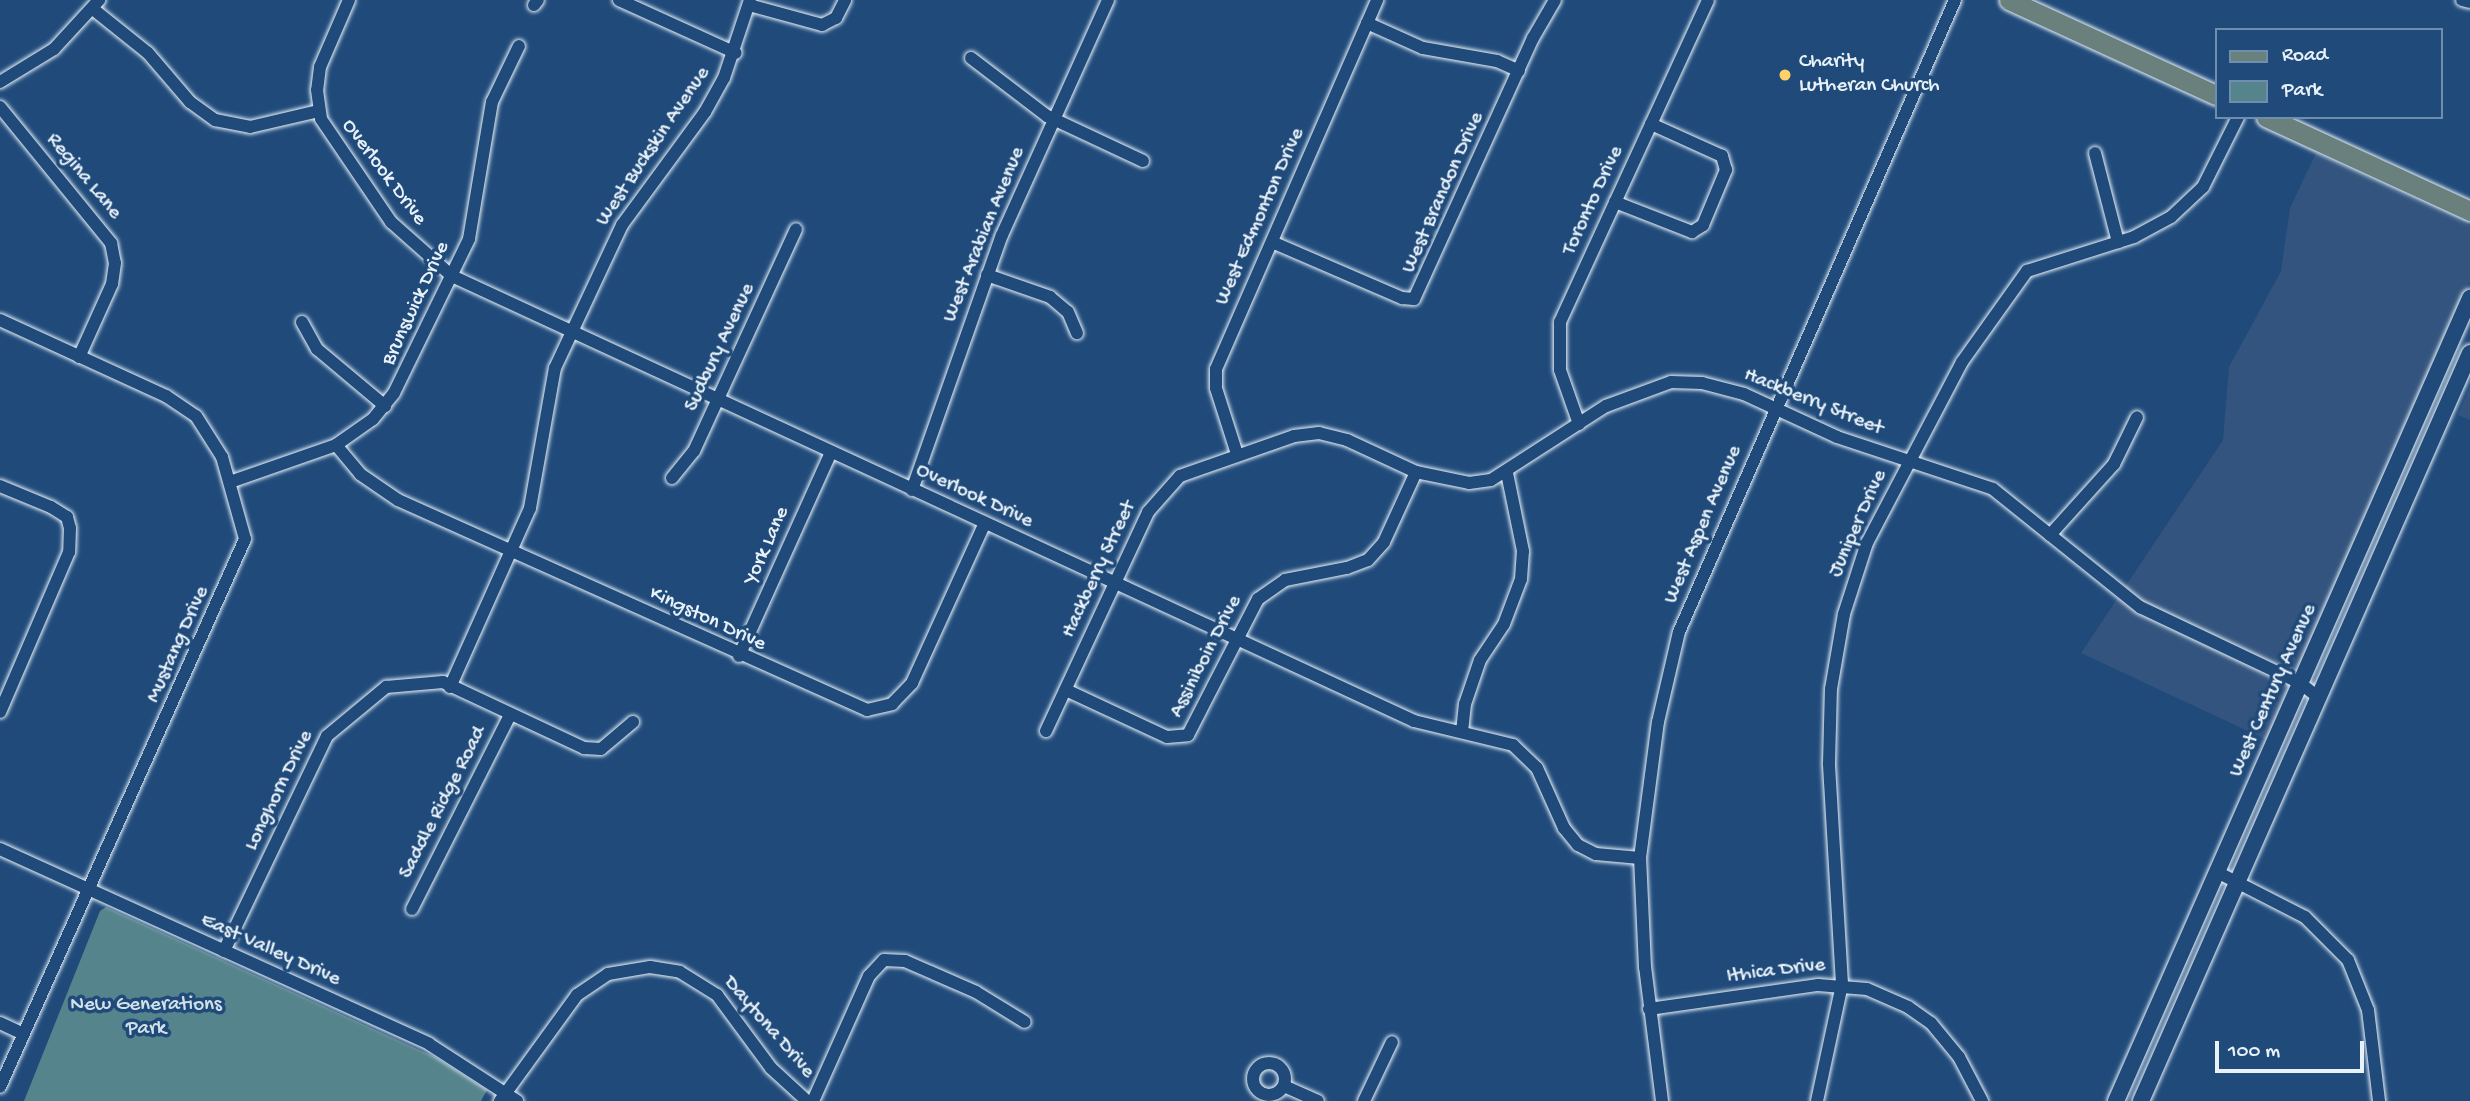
<!DOCTYPE html>
<style>
body{margin:0}
#map{position:relative;width:2470px;height:1101px;overflow:hidden;background:#1f4a7a;font-family:"Gochi Hand",sans-serif}
div>[style]{position:absolute}
.built>*{inset:0;background:#33547e}
.green>*{inset:0;background:#56848d}
.roads{filter:drop-shadow(0 0 2px #e8f1f8) drop-shadow(0 0 2px #e8f1f8)}
.street>*{height:12px;margin:-6px;padding:0 6px;transform-origin:6px;border-radius:6px;background:#1f4a7a}
.street>.ring{margin:-6px;padding:0;box-sizing:content-box;background:none;border:12px solid #1f4a7a;border-radius:50%}
.secondary>*{height:16px;margin:-8px;padding:0 8px;transform-origin:8px;border-radius:8px;background:#1f4a7a}
.primary>*{height:19px;margin:-9.5px;padding:0 9.5px;transform-origin:9.5px;border-radius:9.5px;background:#6a807c}
.dots>*{width:19px;height:19px;translate:-50% -50%;box-sizing:border-box;border:4px solid #1f4a7a;border-radius:50%}
span{translate:-50% -50%;white-space:nowrap;text-align:center;line-height:1.15;-webkit-text-stroke:7px #1f4a7a;paint-order:stroke}
.poi-label{font-size:21px;color:#e8f1f8}
.left{translate:0 -50%;text-align:left}
.street-label{font-size:21px;color:#e8f1f8}
.park-label{font-size:21px;color:#d2e1e8}
.legend{position:absolute;left:2215px;top:28px;width:228px;height:91px;box-sizing:border-box;background:#1f4a7a;border:2px solid #6f8dac;margin:0;padding:9px 12px;list-style:none;font-size:21px;color:#e8f1f8}
.legend li{display:flex;align-items:center;gap:14px;height:35px}
.legend b{width:35px;border:2px solid #6f8dac}
.scale{position:absolute;left:2215px;top:1041px;width:149px;height:32px;box-sizing:border-box;border:4px solid #e8f1f8;border-top:0;padding-left:9px;font-size:21px;line-height:24px;white-space:nowrap;color:#e8f1f8;-webkit-text-stroke:5px #1f4a7a;paint-order:stroke}
</style>
<div id="map">
<div class="built">
<div style="clip-path:polygon(2316px 153px,2470px 226px,2470px 282px,2269px 741px,2081px 653px,2223px 440px,2229px 367px,2281px 271px,2290px 208px)"></div>
<div style="clip-path:polygon(2470px 387px,2470px 420px,2458px 415px)"></div>
</div>
<div class="green">
<div style="clip-path:polygon(106px 907px,435px 1057px,487px 1090px,481px 1101px,24px 1101px,100px 911px)"></div>
</div>
<div class="roads">
<div class="street">
<div style="left:349px;top:0;width:73px;rotate:113.4deg"></div>
<div style="left:320px;top:67px;width:23px;rotate:97deg"></div>
<div style="left:317px;top:90px;width:29px;rotate:82deg"></div>
<div style="left:321px;top:119px;width:125px;rotate:55.8deg"></div>
<div style="left:391px;top:222px;width:81px;rotate:41.5deg"></div>
<div style="left:452px;top:276px;width:1060px;rotate:24.82deg"></div>
<div style="left:1414px;top:721px;width:102px;rotate:13.6deg"></div>
<div style="left:1513px;top:745px;width:33px;rotate:44deg"></div>
<div style="left:1537px;top:768px;width:66px;rotate:65.8deg"></div>
<div style="left:1564px;top:828px;width:22px;rotate:51deg"></div>
<div style="left:1578px;top:845px;width:20px;rotate:27deg"></div>
<div style="left:1596px;top:854px;width:44px;rotate:5.2deg"></div>
<div style="left:619px;top:0;width:128px;rotate:24.4deg"></div>
<div style="left:2462px;top:0;width:8px;rotate:14deg"></div>
<div style="left:534px;top:5px;width:6px;rotate:-51deg"></div>
<div style="left:749px;top:5px;width:76px;rotate:15.3deg"></div>
<div style="left:822px;top:25px;width:16px;rotate:-27deg"></div>
<div style="left:836px;top:18px;width:20px;rotate:-63deg"></div>
<div style="left:93px;top:9px;width:70px;rotate:38.7deg"></div>
<div style="left:148px;top:53px;width:65px;rotate:49.4deg"></div>
<div style="left:190px;top:102px;width:31px;rotate:36deg"></div>
<div style="left:215px;top:120px;width:36px;rotate:11deg"></div>
<div style="left:250px;top:127px;width:71px;rotate:-13.1deg"></div>
<div style="left:1367px;top:23px;width:61px;rotate:24.1deg"></div>
<div style="left:1423px;top:48px;width:75px;rotate:10deg"></div>
<div style="left:1497px;top:61px;width:24px;rotate:24deg"></div>
<div style="left:971px;top:58px;width:96px;rotate:37.3deg"></div>
<div style="left:1047px;top:116px;width:106px;rotate:25.1deg"></div>
<div style="left:0;top:82px;width:63px;rotate:-31.4deg"></div>
<div style="left:54px;top:49px;width:67px;rotate:-47.4deg"></div>
<div style="left:0;top:107px;width:176px;rotate:50.8deg"></div>
<div style="left:111px;top:243px;width:20px;rotate:79deg"></div>
<div style="left:115px;top:263px;width:21px;rotate:98deg"></div>
<div style="left:112px;top:284px;width:80px;rotate:114.3deg"></div>
<div style="left:2095px;top:153px;width:92px;rotate:75.5deg"></div>
<div style="left:1615px;top:202px;width:83px;rotate:21.3deg"></div>
<div style="left:1692px;top:232px;width:13px;rotate:-32deg"></div>
<div style="left:1703px;top:225px;width:60px;rotate:-67.3deg"></div>
<div style="left:1726px;top:170px;width:15px;rotate:-106deg"></div>
<div style="left:1722px;top:156px;width:78px;rotate:-155.7deg"></div>
<div style="left:1272px;top:242px;width:142px;rotate:23.3deg"></div>
<div style="left:1402px;top:298px;width:12px;rotate:5deg"></div>
<div style="left:1414px;top:299px;width:287px;rotate:-65.5deg"></div>
<div style="left:1533px;top:38px;width:44px;rotate:-59.9deg"></div>
<div style="left:987px;top:275px;width:67px;rotate:19.2deg"></div>
<div style="left:1050px;top:297px;width:23px;rotate:40deg"></div>
<div style="left:1068px;top:312px;width:23px;rotate:67deg"></div>
<div style="left:0;top:320px;width:183px;rotate:24.6deg"></div>
<div style="left:166px;top:396px;width:36px;rotate:34deg"></div>
<div style="left:196px;top:416px;width:49px;rotate:57.6deg"></div>
<div style="left:222px;top:457px;width:85px;rotate:74.3deg"></div>
<div style="left:245px;top:539px;width:600px;rotate:114.09deg"></div>
<div style="left:302px;top:322px;width:31px;rotate:61deg"></div>
<div style="left:317px;top:349px;width:89px;rotate:40deg"></div>
<div style="left:1579px;top:424px;width:57px;rotate:-109.4deg"></div>
<div style="left:1560px;top:370px;width:48px;rotate:-90deg"></div>
<div style="left:1560px;top:322px;width:354px;rotate:-65.3deg"></div>
<div style="left:336px;top:445px;width:38px;rotate:50deg"></div>
<div style="left:360px;top:474px;width:46px;rotate:34.4deg"></div>
<div style="left:398px;top:500px;width:514px;rotate:24.12deg"></div>
<div style="left:867px;top:710px;width:26px;rotate:-13deg"></div>
<div style="left:892px;top:704px;width:29px;rotate:-46deg"></div>
<div style="left:912px;top:683px;width:176px;rotate:-65.5deg"></div>
<div style="left:1237px;top:454px;width:69px;rotate:-107.7deg"></div>
<div style="left:1216px;top:388px;width:19px;rotate:-90deg"></div>
<div style="left:1216px;top:369px;width:403px;rotate:-66.4deg"></div>
<div style="left:672px;top:478px;width:35px;rotate:-51deg"></div>
<div style="left:694px;top:451px;width:244px;rotate:-65.3deg"></div>
<div style="left:230px;top:482px;width:112px;rotate:-19.2deg"></div>
<div style="left:336px;top:445px;width:45px;rotate:-35.1deg"></div>
<div style="left:373px;top:419px;width:33px;rotate:-51deg"></div>
<div style="left:394px;top:393px;width:171px;rotate:-64deg"></div>
<div style="left:469px;top:239px;width:139px;rotate:-80.5deg"></div>
<div style="left:492px;top:102px;width:62px;rotate:-64.3deg"></div>
<div style="left:0;top:486px;width:55px;rotate:22.4deg"></div>
<div style="left:51px;top:507px;width:19px;rotate:32deg"></div>
<div style="left:67px;top:517px;width:11px;rotate:75deg"></div>
<div style="left:70px;top:528px;width:24px;rotate:92deg"></div>
<div style="left:69px;top:552px;width:174px;rotate:113.3deg"></div>
<div style="left:912px;top:490px;width:270px;rotate:-70.6deg"></div>
<div style="left:1002px;top:235px;width:258px;rotate:-65.7deg"></div>
<div style="left:2050px;top:535px;width:96px;rotate:-48deg"></div>
<div style="left:2114px;top:464px;width:52px;rotate:-63.9deg"></div>
<div style="left:739px;top:656px;width:224px;rotate:-65.7deg"></div>
<div style="left:450px;top:687px;width:196px;rotate:-65.9deg"></div>
<div style="left:530px;top:508px;width:142px;rotate:-79.9deg"></div>
<div style="left:555px;top:368px;width:158px;rotate:-64.9deg"></div>
<div style="left:622px;top:225px;width:140px;rotate:-53.7deg"></div>
<div style="left:705px;top:112px;width:39px;rotate:-61deg"></div>
<div style="left:724px;top:78px;width:82px;rotate:-71.6deg"></div>
<div style="left:1066px;top:690px;width:111px;rotate:25deg"></div>
<div style="left:1167px;top:737px;width:21px;rotate:-5deg"></div>
<div style="left:1188px;top:735px;width:153px;rotate:-62.8deg"></div>
<div style="left:1258px;top:599px;width:33px;rotate:-35deg"></div>
<div style="left:1285px;top:580px;width:63px;rotate:-11deg"></div>
<div style="left:1347px;top:568px;width:22px;rotate:-21deg"></div>
<div style="left:1368px;top:560px;width:24px;rotate:-48deg"></div>
<div style="left:1384px;top:542px;width:77px;rotate:-65.4deg"></div>
<div style="left:1046px;top:731px;width:242px;rotate:-65deg"></div>
<div style="left:1148px;top:512px;width:48px;rotate:-48.4deg"></div>
<div style="left:1180px;top:476px;width:121px;rotate:-19.3deg"></div>
<div style="left:1294px;top:436px;width:25px;rotate:-7deg"></div>
<div style="left:1319px;top:433px;width:29px;rotate:14deg"></div>
<div style="left:1347px;top:440px;width:76px;rotate:24.9deg"></div>
<div style="left:1416px;top:472px;width:54px;rotate:11.7deg"></div>
<div style="left:1469px;top:483px;width:22px;rotate:-8deg"></div>
<div style="left:1491px;top:480px;width:137px;rotate:-32.8deg"></div>
<div style="left:1606px;top:406px;width:69px;rotate:-20.3deg"></div>
<div style="left:1671px;top:382px;width:31px;rotate:2deg"></div>
<div style="left:1702px;top:383px;width:43px;rotate:14.7deg"></div>
<div style="left:1744px;top:394px;width:102px;rotate:24.8deg"></div>
<div style="left:1837px;top:437px;width:164px;rotate:18.4deg"></div>
<div style="left:1993px;top:489px;width:189px;rotate:38.8deg"></div>
<div style="left:2140px;top:607px;width:177px;rotate:25.4deg"></div>
<div style="left:2300px;top:683px;width:23px;rotate:38deg"></div>
<div style="left:1462px;top:732px;width:28px;rotate:-84deg"></div>
<div style="left:1465px;top:704px;width:46px;rotate:-71.2deg"></div>
<div style="left:1480px;top:660px;width:43px;rotate:-56.3deg"></div>
<div style="left:1504px;top:624px;width:48px;rotate:-69.3deg"></div>
<div style="left:1521px;top:579px;width:28px;rotate:-86deg"></div>
<div style="left:1523px;top:551px;width:80px;rotate:-101.6deg"></div>
<div style="left:0;top:849px;width:471px;rotate:24.4deg"></div>
<div style="left:429px;top:1044px;width:105px;rotate:32.9deg"></div>
<div style="left:2217px;top:872px;width:99px;rotate:27.1deg"></div>
<div style="left:2305px;top:917px;width:61px;rotate:45deg"></div>
<div style="left:2348px;top:960px;width:54px;rotate:68.2deg"></div>
<div style="left:2368px;top:1010px;width:92px;rotate:83.1deg"></div>
<div style="left:412px;top:909px;width:217px;rotate:-63.2deg"></div>
<div style="left:224px;top:951px;width:238px;rotate:-64.4deg"></div>
<div style="left:327px;top:736px;width:77px;rotate:-39.7deg"></div>
<div style="left:386px;top:687px;width:57px;rotate:-5deg"></div>
<div style="left:443px;top:682px;width:156px;rotate:25.1deg"></div>
<div style="left:584px;top:748px;width:17px;rotate:3deg"></div>
<div style="left:601px;top:749px;width:42px;rotate:-40.2deg"></div>
<div style="left:1649px;top:1009px;width:171px;rotate:-8.1deg"></div>
<div style="left:1818px;top:985px;width:49px;rotate:4.7deg"></div>
<div style="left:1867px;top:989px;width:45px;rotate:23.7deg"></div>
<div style="left:1908px;top:1007px;width:28px;rotate:35deg"></div>
<div style="left:1931px;top:1023px;width:44px;rotate:50.5deg"></div>
<div style="left:1959px;top:1057px;width:50px;rotate:62.4deg"></div>
<div style="left:0;top:1023px;width:26px;rotate:25deg"></div>
<div class="ring" style="left:1253px;top:1063px;width:20px;height:20px"></div>
<div style="left:1284px;top:1086px;width:37px;rotate:24deg"></div>
<div style="left:500px;top:1101px;width:131px;rotate:-54deg"></div>
<div style="left:577px;top:995px;width:37px;rotate:-34deg"></div>
<div style="left:608px;top:974px;width:43px;rotate:-9.5deg"></div>
<div style="left:650px;top:967px;width:30px;rotate:9deg"></div>
<div style="left:680px;top:972px;width:44px;rotate:31.9deg"></div>
<div style="left:717px;top:995px;width:91px;rotate:53.5deg"></div>
<div style="left:771px;top:1068px;width:49px;rotate:42.5deg"></div>
<div style="left:813px;top:1101px;width:137px;rotate:-65.9deg"></div>
<div style="left:869px;top:976px;width:22px;rotate:-47deg"></div>
<div style="left:884px;top:960px;width:21px;rotate:3deg"></div>
<div style="left:905px;top:961px;width:77px;rotate:23.6deg"></div>
<div style="left:976px;top:992px;width:57px;rotate:31.5deg"></div>
<div style="left:1364px;top:1101px;width:65px;rotate:-64.6deg"></div>
<div style="left:1662px;top:1101px;width:135px;rotate:-97.2deg"></div>
<div style="left:1645px;top:967px;width:109px;rotate:-92.6deg"></div>
<div style="left:1640px;top:858px;width:137px;rotate:-82.5deg"></div>
<div style="left:1658px;top:722px;width:92px;rotate:-76.9deg"></div>
<div style="left:1679px;top:632px;width:690px;rotate:-66.41deg"></div>
<div style="left:1817px;top:1101px;width:120px;rotate:-77.9deg"></div>
<div style="left:1842px;top:984px;width:221px;rotate:-93.4deg"></div>
<div style="left:1829px;top:763px;width:74px;rotate:-88.5deg"></div>
<div style="left:1831px;top:689px;width:76px;rotate:-80.2deg"></div>
<div style="left:1844px;top:614px;width:75px;rotate:-72.1deg"></div>
<div style="left:1867px;top:543px;width:204px;rotate:-62.3deg"></div>
<div style="left:1962px;top:362px;width:112px;rotate:-54.5deg"></div>
<div style="left:2027px;top:271px;width:112px;rotate:-17.6deg"></div>
<div style="left:2134px;top:237px;width:42px;rotate:-28.4deg"></div>
<div style="left:2171px;top:217px;width:44px;rotate:-43.2deg"></div>
<div style="left:2203px;top:187px;width:78px;rotate:-63.4deg"></div>
</div>
<div class="secondary">
<div style="left:2116px;top:1101px;width:878px;rotate:-66.21deg"></div>
<div style="left:2141px;top:1101px;width:817px;rotate:-66.26deg"></div>
</div>
<div class="primary">
<div style="left:2009px;top:0;width:228px;rotate:24.7deg"></div>
<div style="left:2266px;top:117px;width:225px;rotate:24.7deg"></div>
</div>
</div>
<div class="dots">
<div style="left:1785px;top:75px;background:#ffd166"></div>
</div>
<div class="poi-label">
<span class="left" style="left:1799px;top:75px">Charity<br>Lutheran Church</span>
</div>
<div class="street-label">
<span style="left:654px;top:147px;rotate:-56deg">West Buckskin Avenue</span>
<span style="left:383px;top:173px;rotate:53deg">Overlook Drive</span>
<span style="left:83px;top:177px;rotate:50deg">Regina Lane</span>
<span style="left:1444px;top:193px;rotate:-66deg">West Brandon Drive</span>
<span style="left:1594px;top:201px;rotate:-65deg">Toronto Drive</span>
<span style="left:1261px;top:217px;rotate:-66deg">West Edmonton Drive</span>
<span style="left:985px;top:235px;rotate:-68deg">West Arabian Avenue</span>
<span style="left:417px;top:304px;rotate:-65deg">Brunswick Drive</span>
<span style="left:721px;top:348px;rotate:-65deg">Sudbury Avenue</span>
<span style="left:1813px;top:403px;rotate:22deg">Hackberry Street</span>
<span style="left:974px;top:497px;rotate:25deg">Overlook Drive</span>
<span style="left:1859px;top:524px;rotate:-66deg">Juniper Drive</span>
<span style="left:1704px;top:525px;rotate:-67deg">West Aspen Avenue</span>
<span style="left:768px;top:546px;rotate:-66deg">York Lane</span>
<span style="left:1100px;top:570px;rotate:-65deg">Hackberry Street</span>
<span style="left:707px;top:620px;rotate:25deg">Kingston Drive</span>
<span style="left:179px;top:645px;rotate:-66deg">Mustang Drive</span>
<span style="left:1207px;top:657px;rotate:-63deg">Assiniboin Drive</span>
<span style="left:2274px;top:691px;rotate:-66deg">West Century Avenue</span>
<span style="left:280px;top:791px;rotate:-64deg">Longhorn Drive</span>
<span style="left:444px;top:803px;rotate:-63deg">Saddle Ridge Road</span>
<span style="left:270px;top:951px;rotate:24deg">East Valley Drive</span>
<span style="left:1776px;top:972px;rotate:-7deg">Ithica Drive</span>
<span style="left:768px;top:1028px;rotate:49deg">Daytona Drive</span>
</div>
<div class="park-label">
<span style="left:146px;top:1018px">New Generations<br>Park</span>
</div>
<ul class="legend">
<li><b style="height:9px;background:#6a807c"></b>Road</li>
<li><b style="height:19px;background:#56848d"></b>Park</li>
</ul>
<div class="scale">100 m</div>
</div>
